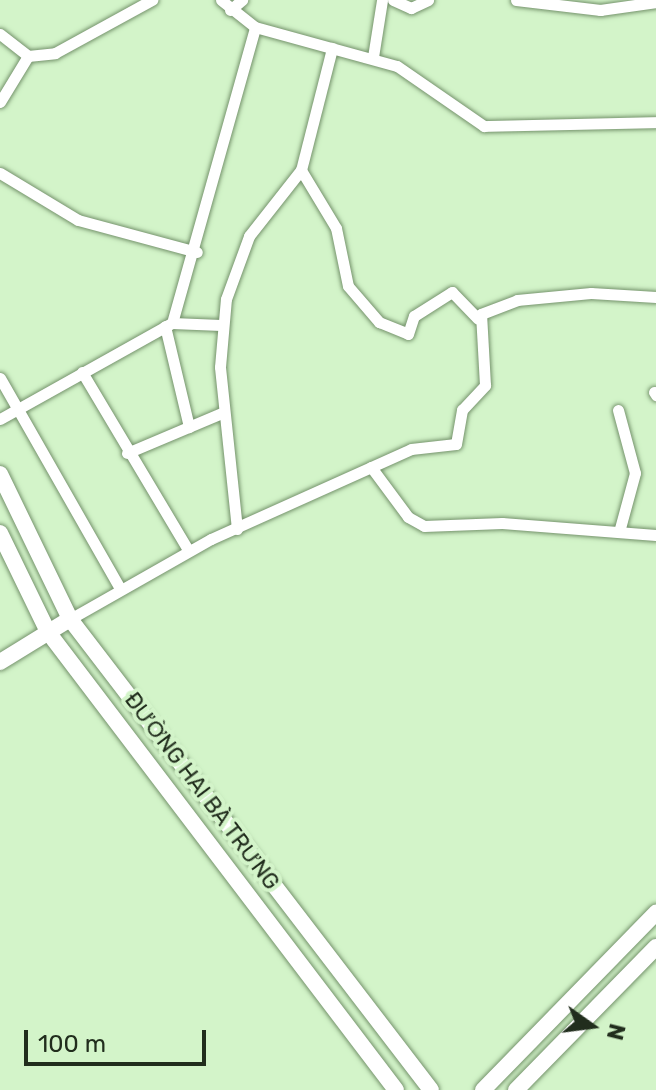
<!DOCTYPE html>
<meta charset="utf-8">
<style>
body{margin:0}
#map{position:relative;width:656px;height:1090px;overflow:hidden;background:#d3f4c9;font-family:Rubik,sans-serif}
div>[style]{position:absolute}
.roads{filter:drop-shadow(0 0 2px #75936c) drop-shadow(0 0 2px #75936c)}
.street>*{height:11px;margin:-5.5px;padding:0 5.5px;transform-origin:5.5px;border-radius:5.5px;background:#fff}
.secondary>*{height:16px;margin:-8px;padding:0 8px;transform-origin:8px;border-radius:8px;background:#fff}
span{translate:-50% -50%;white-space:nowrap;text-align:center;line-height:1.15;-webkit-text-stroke:8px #d3f4c9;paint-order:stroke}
.street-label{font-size:22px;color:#212d1d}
.north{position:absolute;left:552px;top:986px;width:80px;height:80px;-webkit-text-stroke:6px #d3f4c9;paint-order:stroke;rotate:104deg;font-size:22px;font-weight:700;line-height:32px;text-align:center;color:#212d1d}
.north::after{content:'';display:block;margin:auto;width:28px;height:36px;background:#212d1d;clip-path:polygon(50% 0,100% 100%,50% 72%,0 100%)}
.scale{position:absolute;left:24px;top:1030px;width:182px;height:36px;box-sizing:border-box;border:4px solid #212d1d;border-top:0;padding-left:10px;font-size:24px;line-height:28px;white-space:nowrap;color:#212d1d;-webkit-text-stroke:6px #d3f4c9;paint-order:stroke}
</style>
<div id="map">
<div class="roads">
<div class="street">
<div style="left:221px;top:0;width:43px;rotate:38.5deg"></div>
<div style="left:255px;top:27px;width:147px;rotate:15.4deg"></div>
<div style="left:397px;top:66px;width:106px;rotate:34.6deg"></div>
<div style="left:484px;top:126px;width:172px;rotate:-1.3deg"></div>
<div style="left:393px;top:0;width:20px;rotate:24deg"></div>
<div style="left:411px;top:8px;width:19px;rotate:-25deg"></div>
<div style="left:516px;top:0;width:85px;rotate:6.8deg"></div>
<div style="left:600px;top:10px;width:57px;rotate:-8.1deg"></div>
<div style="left:230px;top:10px;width:16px;rotate:-40deg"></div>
<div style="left:0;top:34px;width:36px;rotate:38deg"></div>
<div style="left:28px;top:56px;width:27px;rotate:-6deg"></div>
<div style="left:55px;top:53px;width:111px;rotate:-28.7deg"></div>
<div style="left:373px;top:57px;width:58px;rotate:-81deg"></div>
<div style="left:0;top:102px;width:54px;rotate:-58.7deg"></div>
<div style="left:301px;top:170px;width:68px;rotate:58.9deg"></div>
<div style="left:336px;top:228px;width:59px;rotate:78.3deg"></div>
<div style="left:348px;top:286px;width:48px;rotate:49.3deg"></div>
<div style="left:379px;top:322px;width:31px;rotate:22deg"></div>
<div style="left:408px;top:334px;width:19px;rotate:-72deg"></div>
<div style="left:414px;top:316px;width:45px;rotate:-32.3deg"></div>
<div style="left:452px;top:292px;width:37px;rotate:46deg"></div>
<div style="left:0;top:173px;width:91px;rotate:31.1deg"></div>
<div style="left:78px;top:220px;width:123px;rotate:15.1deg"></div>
<div style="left:172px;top:323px;width:307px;rotate:-74.3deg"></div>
<div style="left:165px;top:326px;width:104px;rotate:76.6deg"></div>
<div style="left:82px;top:372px;width:207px;rotate:59.2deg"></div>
<div style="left:0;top:378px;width:242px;rotate:60.3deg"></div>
<div style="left:654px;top:392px;width:4px;rotate:56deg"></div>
<div style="left:618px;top:410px;width:65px;rotate:74.9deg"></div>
<div style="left:635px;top:473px;width:61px;rotate:105.2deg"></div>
<div style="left:0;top:419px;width:197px;rotate:-29.2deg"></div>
<div style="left:172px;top:323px;width:49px;rotate:2.3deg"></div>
<div style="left:127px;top:453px;width:105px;rotate:-22.9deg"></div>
<div style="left:371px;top:467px;width:62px;rotate:53.5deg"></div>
<div style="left:408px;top:517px;width:18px;rotate:29deg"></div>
<div style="left:424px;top:526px;width:78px;rotate:-2.2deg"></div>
<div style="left:502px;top:523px;width:154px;rotate:4.5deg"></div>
<div style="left:237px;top:529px;width:163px;rotate:-96deg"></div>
<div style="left:220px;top:367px;width:68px;rotate:-85deg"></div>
<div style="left:226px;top:299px;width:67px;rotate:-69.9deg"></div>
<div style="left:249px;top:236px;width:84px;rotate:-51.8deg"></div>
<div style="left:301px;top:170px;width:126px;rotate:-75.7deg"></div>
<div style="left:70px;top:619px;width:162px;rotate:-29.6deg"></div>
<div style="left:211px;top:539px;width:219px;rotate:-24.2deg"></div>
<div style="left:411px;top:449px;width:45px;rotate:-6.3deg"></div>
<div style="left:456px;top:444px;width:35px;rotate:-80deg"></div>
<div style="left:462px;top:410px;width:34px;rotate:-47deg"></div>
<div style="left:485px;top:385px;width:71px;rotate:-93.2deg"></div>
<div style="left:481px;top:314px;width:39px;rotate:-21deg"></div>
<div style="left:517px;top:300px;width:74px;rotate:-5.4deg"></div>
<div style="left:591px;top:293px;width:65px;rotate:3.5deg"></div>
</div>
<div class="secondary">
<div style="left:0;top:474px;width:161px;rotate:64.2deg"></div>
<div style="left:70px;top:619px;width:593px;rotate:52.53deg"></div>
<div style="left:0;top:533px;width:110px;rotate:64.1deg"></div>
<div style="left:48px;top:632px;width:575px;rotate:52.77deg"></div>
<div style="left:0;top:662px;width:82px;rotate:-31.6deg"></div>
<div style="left:483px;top:1090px;width:248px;rotate:-45.7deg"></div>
<div style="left:516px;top:1090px;width:200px;rotate:-45.6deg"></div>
</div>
</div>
<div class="street-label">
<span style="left:202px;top:791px;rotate:53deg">ĐƯỜNG HAI BÀ TRƯNG</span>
</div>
<div class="north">N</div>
<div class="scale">100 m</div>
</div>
